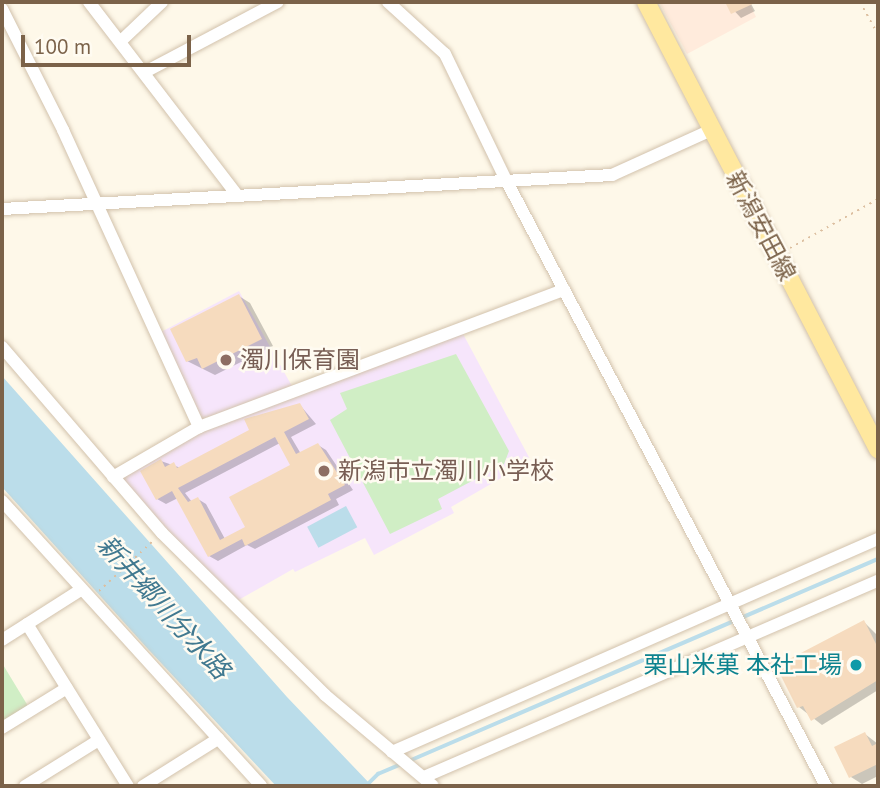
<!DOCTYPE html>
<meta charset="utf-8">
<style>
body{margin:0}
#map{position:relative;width:880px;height:788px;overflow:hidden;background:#fef8e9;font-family:"PT Sans","Noto Sans JP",sans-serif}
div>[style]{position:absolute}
.commercial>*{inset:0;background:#ffebdc}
.education>*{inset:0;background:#f6e5fb}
.green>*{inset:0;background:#d0eec5}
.water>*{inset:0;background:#bbddea;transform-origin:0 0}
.shadow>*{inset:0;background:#0003}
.stream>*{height:3.5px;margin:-1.75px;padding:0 1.75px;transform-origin:1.75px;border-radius:1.75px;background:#bbddea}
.building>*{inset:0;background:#f6dbbe}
.path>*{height:2px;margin-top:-1px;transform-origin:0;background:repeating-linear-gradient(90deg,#dcbfa0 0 2px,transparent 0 7px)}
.roads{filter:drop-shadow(0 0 2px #d2c2ac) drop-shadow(0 0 2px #d2c2ac)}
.street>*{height:12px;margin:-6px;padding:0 6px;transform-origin:6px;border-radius:6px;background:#fff}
.primary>*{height:18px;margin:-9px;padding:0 9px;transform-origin:9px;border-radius:9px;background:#ffe89f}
.dots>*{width:19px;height:19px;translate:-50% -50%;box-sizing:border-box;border:4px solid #fffbf1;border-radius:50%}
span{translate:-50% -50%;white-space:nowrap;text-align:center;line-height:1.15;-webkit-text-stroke:5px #fffbf1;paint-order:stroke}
.street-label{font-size:24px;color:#7b6249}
.education-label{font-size:24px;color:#785e54}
.left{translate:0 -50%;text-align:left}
.culture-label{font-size:24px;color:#0d838f}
.right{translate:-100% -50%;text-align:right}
.water-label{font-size:26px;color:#417990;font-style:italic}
.frame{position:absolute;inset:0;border:4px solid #7b6249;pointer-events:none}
.scale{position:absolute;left:21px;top:35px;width:170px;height:32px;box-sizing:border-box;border:4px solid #7b6249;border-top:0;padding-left:9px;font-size:21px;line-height:24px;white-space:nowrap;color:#7b6249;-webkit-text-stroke:5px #fffbf1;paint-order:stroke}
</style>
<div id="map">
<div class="commercial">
<div style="clip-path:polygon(659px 2px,749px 2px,756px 17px,687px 54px)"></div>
</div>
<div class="education">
<div style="clip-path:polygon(239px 291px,293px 388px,202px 419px,161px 332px)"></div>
<div style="clip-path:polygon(462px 332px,531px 461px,451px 507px,454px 513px,374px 555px,365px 538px,295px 572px,293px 569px,235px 602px,121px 484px,121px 475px,206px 428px)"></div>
</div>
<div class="green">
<div style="clip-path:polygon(456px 354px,509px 451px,504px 464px,438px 499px,442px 509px,390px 534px,330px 420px,347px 409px,340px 393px)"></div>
<div style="clip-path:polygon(2px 663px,28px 706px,2px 722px)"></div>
</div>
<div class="water">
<div style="clip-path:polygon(2px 376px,287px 697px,372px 786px,276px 786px,147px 648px,2px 487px)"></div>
<div style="left:346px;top:506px;width:24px;height:44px;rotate:62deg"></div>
</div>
<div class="shadow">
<div style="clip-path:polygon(726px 2px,750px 2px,755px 11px,741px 18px)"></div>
<div style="clip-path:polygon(239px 296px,250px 303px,273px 346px,215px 375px,187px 361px)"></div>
<div style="clip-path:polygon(evenodd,300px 405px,316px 424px,291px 437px,301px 454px,318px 445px,326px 450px,353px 490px,336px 499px,339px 505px,255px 549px,247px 545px,218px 561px,209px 556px,178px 498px,166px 504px,157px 499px,161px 461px,181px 468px,300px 405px,280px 443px,292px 466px,247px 528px,225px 539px,206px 504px,198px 499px,192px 502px,185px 493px,280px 443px)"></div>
<div style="clip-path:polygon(864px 622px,878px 636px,878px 690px,822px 725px,799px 707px)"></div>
<div style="clip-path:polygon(865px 734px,878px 744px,878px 776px,862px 784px,851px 777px)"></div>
</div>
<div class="stream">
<div style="left:409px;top:761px;width:511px;rotate:-23.3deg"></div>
<div style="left:366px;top:786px;width:17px;rotate:-45deg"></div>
<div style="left:378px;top:774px;width:26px;rotate:-23deg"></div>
</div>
<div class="building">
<div style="clip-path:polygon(725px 2px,757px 2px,731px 14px)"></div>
<div style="clip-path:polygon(239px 294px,262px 339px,202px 369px,197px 358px,186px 362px,170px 329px)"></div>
<div style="clip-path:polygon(evenodd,300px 403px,309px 419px,284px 432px,296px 454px,318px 443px,345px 485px,328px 494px,331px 500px,245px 546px,242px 539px,208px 557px,172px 491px,156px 500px,140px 471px,161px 459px,165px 467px,174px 462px,177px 468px,249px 430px,244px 419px,300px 403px,275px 437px,290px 465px,229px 497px,245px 527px,220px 540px,198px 497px,188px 502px,178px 488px,275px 437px)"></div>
<div style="clip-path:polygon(864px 620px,878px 648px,878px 680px,811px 721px,803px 706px,797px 708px,776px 666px)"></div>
<div style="clip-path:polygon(865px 732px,872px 746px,878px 743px,878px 764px,849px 778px,834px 747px)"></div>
</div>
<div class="path">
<div style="left:860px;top:2px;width:37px;rotate:61deg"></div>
<div style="left:790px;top:248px;width:101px;rotate:-29.1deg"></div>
<div style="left:99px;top:591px;width:72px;rotate:-42.8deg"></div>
</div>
<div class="roads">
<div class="street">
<div style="left:89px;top:2px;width:243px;rotate:52.5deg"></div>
<div style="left:388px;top:2px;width:77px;rotate:42.4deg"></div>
<div style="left:445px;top:54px;width:140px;rotate:64.2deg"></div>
<div style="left:506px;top:180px;width:685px;rotate:62.16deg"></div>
<div style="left:2px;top:9px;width:136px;rotate:63.2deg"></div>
<div style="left:63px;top:130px;width:327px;rotate:65.4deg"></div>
<div style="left:122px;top:40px;width:55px;rotate:-43.5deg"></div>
<div style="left:145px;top:72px;width:150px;rotate:-27.8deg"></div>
<div style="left:2px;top:209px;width:611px;rotate:-3.19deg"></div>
<div style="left:612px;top:175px;width:109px;rotate:-24.4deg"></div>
<div style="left:2px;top:347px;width:245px;rotate:49.3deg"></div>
<div style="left:162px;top:533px;width:230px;rotate:44.8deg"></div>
<div style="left:325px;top:695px;width:141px;rotate:40.1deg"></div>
<div style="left:113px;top:477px;width:99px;rotate:-30.2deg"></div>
<div style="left:199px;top:427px;width:390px;rotate:-20.6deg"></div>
<div style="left:2px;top:501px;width:385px;rotate:47.7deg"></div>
<div style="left:27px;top:624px;width:191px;rotate:58.1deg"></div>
<div style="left:2px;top:640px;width:91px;rotate:-32.5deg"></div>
<div style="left:2px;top:728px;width:76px;rotate:-31.6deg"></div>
<div style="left:392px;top:752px;width:531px;rotate:-23.67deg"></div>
<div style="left:424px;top:777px;width:495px;rotate:-23.4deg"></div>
<div style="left:25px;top:786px;width:87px;rotate:-31.9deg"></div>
<div style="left:143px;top:786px;width:89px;rotate:-32.1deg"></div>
</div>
<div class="primary">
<div style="left:646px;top:2px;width:504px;rotate:62.57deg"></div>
</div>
</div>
<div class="dots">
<div style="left:226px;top:360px;background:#8d6e63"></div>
<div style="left:324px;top:471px;background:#8d6e63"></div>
<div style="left:856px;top:665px;background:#0f9aa8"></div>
</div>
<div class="street-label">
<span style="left:761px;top:226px;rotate:62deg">新潟安田線</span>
</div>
<div class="education-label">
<span class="left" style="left:240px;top:360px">濁川保育園</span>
<span class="left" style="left:338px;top:471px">新潟市立濁川小学校</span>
</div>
<div class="culture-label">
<span class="right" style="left:842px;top:665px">栗山米菓 本社工場</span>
</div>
<div class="water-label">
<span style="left:164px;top:607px;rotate:48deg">新井郷川分水路</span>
</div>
<div class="frame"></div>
<div class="scale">100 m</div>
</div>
